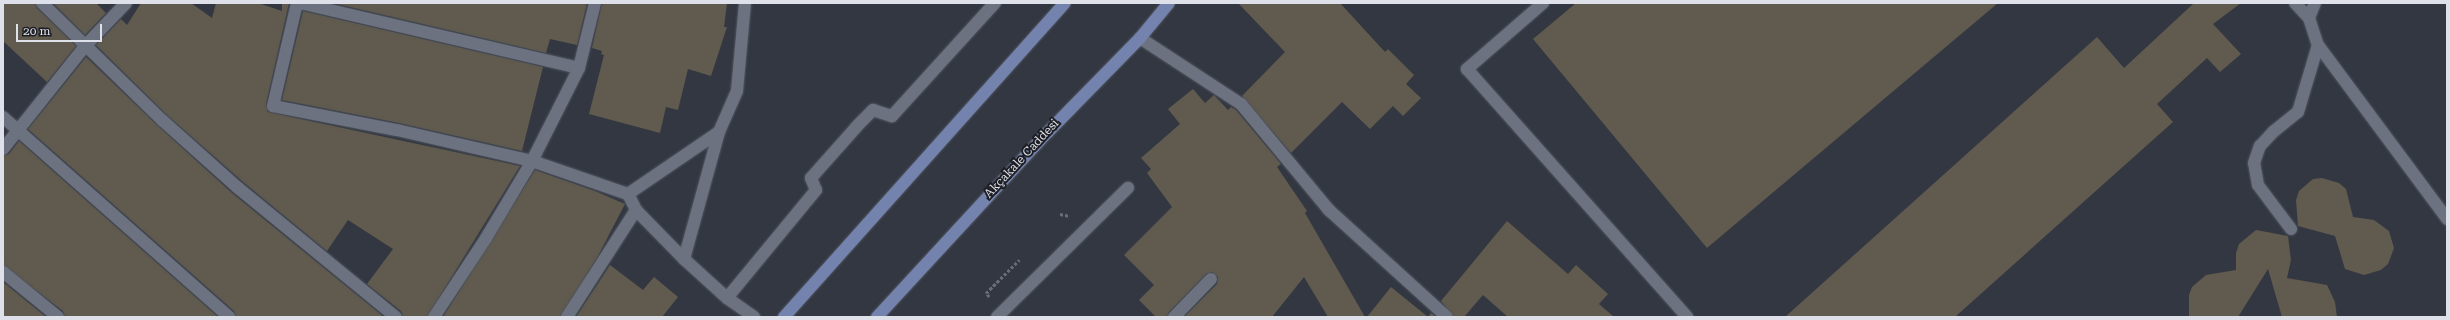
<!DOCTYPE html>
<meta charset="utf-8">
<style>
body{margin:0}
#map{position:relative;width:2450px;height:320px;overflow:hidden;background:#323742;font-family:"Roboto Serif",serif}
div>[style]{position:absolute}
.building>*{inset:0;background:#605b4e}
.path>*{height:2.5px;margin-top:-1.25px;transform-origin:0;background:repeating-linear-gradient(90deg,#696d77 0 3px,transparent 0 5px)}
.roads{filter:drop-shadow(0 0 1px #51555f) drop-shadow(0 0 1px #51555f)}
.service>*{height:12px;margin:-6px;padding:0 6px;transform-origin:6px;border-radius:6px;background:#6d7280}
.minor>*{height:12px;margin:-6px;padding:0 6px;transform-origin:6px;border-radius:6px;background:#6d7280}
.primary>*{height:12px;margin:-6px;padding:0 6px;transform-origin:6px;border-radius:6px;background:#7383ae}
span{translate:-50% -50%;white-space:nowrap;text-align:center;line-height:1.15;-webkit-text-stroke:4px #1c1e24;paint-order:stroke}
.street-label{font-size:12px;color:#dee1e9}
.frame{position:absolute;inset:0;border:4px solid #dee1e9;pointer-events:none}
.scale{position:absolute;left:16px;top:24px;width:86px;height:18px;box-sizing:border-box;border:2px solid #dee1e9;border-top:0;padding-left:5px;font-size:12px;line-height:14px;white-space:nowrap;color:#dee1e9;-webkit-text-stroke:3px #1c1e24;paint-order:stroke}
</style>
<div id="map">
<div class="building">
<div style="clip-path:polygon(3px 3px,35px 3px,37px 8px,76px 46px,47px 82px,3px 41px)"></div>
<div style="clip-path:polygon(53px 3px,96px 3px,106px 13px,85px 35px)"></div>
<div style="clip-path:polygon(141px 3px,191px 3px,212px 18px,216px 3px,258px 3px,282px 11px,282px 3px,289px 3px,266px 104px,268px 112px,520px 166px,427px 317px,403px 317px,401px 311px,367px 284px,393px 249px,348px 220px,327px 251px,242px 181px,167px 115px,96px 45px,121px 19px,127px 25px)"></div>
<div style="clip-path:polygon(333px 3px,587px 3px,577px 45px,550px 39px,546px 53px)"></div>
<div style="clip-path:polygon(602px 3px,727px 3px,724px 27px,727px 27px,711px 76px,688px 69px,678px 110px,666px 107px,660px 133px,589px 114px,604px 55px,601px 54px,602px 51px,592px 48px)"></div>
<div style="clip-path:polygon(1238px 3px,1340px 3px,1385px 52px,1388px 49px,1414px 75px,1406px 84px,1421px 98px,1403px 116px,1393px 106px,1370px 129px,1342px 102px,1291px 153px,1242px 96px,1285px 52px)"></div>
<div style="clip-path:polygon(1576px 3px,1998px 3px,1707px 248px,1533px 39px)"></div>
<div style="clip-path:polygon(2194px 3px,2241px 3px,2213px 24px,2241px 54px,2220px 72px,2207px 58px,2157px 104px,2173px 122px,1955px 317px,1785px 317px,2097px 37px,2124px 68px)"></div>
<div style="clip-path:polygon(303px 11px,543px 67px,522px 151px,399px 123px,282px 100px)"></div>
<div style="clip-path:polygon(86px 57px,157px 125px,232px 193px,384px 317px,236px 317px,234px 311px,28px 129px)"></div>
<div style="clip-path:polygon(1193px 89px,1205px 103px,1214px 95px,1228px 110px,1231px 107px,1236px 110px,1281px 164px,1277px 167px,1307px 211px,1305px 213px,1365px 317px,1328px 317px,1304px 277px,1272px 317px,1184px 317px,1217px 284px,1218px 277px,1212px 272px,1206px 274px,1169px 312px,1167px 317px,1156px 317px,1139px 300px,1154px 285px,1124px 255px,1172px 207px,1147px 173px,1151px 169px,1141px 158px,1180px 124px,1168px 109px)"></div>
<div style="clip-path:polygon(19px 141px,218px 317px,65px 317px,63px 311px,3px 265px,3px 156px,9px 154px)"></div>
<div style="clip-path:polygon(535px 170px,595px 191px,625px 204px,598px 256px,560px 317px,443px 317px)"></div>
<div style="clip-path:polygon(2322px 178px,2339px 183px,2346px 189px,2353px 217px,2374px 220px,2389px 231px,2394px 248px,2388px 264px,2381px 270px,2364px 275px,2345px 269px,2335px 236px,2298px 226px,2296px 200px,2299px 191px,2313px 179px)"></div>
<div style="clip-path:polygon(1507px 221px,1568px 274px,1576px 265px,1608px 294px,1599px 304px,1614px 317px,1508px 317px,1483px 295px,1464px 317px,1454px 317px,1441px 301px)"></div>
<div style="clip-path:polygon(2256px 230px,2288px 236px,2291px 260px,2287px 278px,2327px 285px,2335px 302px,2337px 317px,2282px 317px,2268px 269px,2238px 317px,2189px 317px,2189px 295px,2192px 287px,2206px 275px,2236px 270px,2236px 253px,2239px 244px)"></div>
<div style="clip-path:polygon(610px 265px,643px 290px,654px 277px,678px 297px,662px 317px,576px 317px)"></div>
<div style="clip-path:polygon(3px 282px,46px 317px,3px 317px)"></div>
<div style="clip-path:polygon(1391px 287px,1428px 317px,1431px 313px,1436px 317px,1367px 317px)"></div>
</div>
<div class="path">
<div style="left:1060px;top:214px;width:10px;rotate:11deg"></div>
<div style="left:989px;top:297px;width:5px;rotate:-127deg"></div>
<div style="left:986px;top:293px;width:47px;rotate:-45deg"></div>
</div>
<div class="roads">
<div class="service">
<div style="left:1543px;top:3px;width:101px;rotate:139deg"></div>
<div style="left:1467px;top:69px;width:332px;rotate:48.4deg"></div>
<div style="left:2295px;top:3px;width:21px;rotate:47deg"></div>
<div style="left:2315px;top:3px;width:16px;rotate:112deg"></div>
<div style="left:2309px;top:18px;width:28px;rotate:72deg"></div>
<div style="left:2318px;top:45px;width:217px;rotate:53.4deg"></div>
<div style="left:2291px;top:229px;width:55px;rotate:-126.9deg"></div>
<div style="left:2258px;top:185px;width:22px;rotate:-100deg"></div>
<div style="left:2254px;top:163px;width:18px;rotate:-71deg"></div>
<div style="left:2260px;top:146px;width:19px;rotate:-47deg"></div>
<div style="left:2273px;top:132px;width:32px;rotate:-39deg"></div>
<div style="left:2298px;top:112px;width:70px;rotate:-73.4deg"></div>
<div style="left:727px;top:298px;width:140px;rotate:-50.5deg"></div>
<div style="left:816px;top:190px;width:13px;rotate:-113deg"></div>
<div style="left:811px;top:178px;width:72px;rotate:-48.4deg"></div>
<div style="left:859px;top:124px;width:20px;rotate:-45deg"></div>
<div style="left:873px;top:110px;width:20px;rotate:18deg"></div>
<div style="left:892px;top:116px;width:153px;rotate:-47.7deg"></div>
</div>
<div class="minor">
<div style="left:42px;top:3px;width:168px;rotate:44.3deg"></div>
<div style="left:162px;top:120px;width:101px;rotate:41.8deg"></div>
<div style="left:237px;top:187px;width:205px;rotate:39.3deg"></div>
<div style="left:297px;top:3px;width:106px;rotate:103.1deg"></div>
<div style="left:273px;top:106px;width:126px;rotate:11deg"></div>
<div style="left:397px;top:130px;width:139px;rotate:12.9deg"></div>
<div style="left:532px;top:161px;width:102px;rotate:19deg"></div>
<div style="left:628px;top:194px;width:18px;rotate:63deg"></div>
<div style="left:636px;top:210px;width:69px;rotate:45.6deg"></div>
<div style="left:300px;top:3px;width:286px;rotate:13.1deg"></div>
<div style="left:745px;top:3px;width:88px;rotate:95.2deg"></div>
<div style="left:737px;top:91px;width:45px;rotate:113.7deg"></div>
<div style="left:719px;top:132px;width:132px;rotate:105.4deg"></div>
<div style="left:684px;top:259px;width:58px;rotate:42.2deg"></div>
<div style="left:727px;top:298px;width:33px;rotate:35deg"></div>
<div style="left:1140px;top:38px;width:121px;rotate:33.2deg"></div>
<div style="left:1241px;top:104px;width:138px;rotate:50.3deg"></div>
<div style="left:1329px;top:210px;width:159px;rotate:42.2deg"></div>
<div style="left:3px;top:117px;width:302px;rotate:41.5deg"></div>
<div style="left:3px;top:149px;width:133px;rotate:-51.4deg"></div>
<div style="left:86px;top:45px;width:58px;rotate:-46.4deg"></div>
<div style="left:628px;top:194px;width:110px;rotate:-34.3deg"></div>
<div style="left:3px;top:272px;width:71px;rotate:39.3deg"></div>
<div style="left:434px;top:317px;width:95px;rotate:-56.6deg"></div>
<div style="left:486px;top:238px;width:90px;rotate:-59.1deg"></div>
<div style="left:532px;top:161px;width:104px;rotate:-63.2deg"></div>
<div style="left:579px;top:68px;width:67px;rotate:-76.2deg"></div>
<div style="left:567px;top:317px;width:127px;rotate:-57.2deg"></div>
<div style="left:997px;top:317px;width:184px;rotate:-44.6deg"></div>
<div style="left:1174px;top:317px;width:53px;rotate:-45.8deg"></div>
</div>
<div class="primary">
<div style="left:784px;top:317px;width:421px;rotate:-48.2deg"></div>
<div style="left:877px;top:317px;width:251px;rotate:-47.3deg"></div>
<div style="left:1047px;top:133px;width:133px;rotate:-45.6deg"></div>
<div style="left:1140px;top:38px;width:45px;rotate:-50.4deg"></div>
</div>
</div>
<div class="street-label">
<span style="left:1022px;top:159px;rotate:-47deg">Akçakale Caddesi</span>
</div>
<div class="frame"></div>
<div class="scale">20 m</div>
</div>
